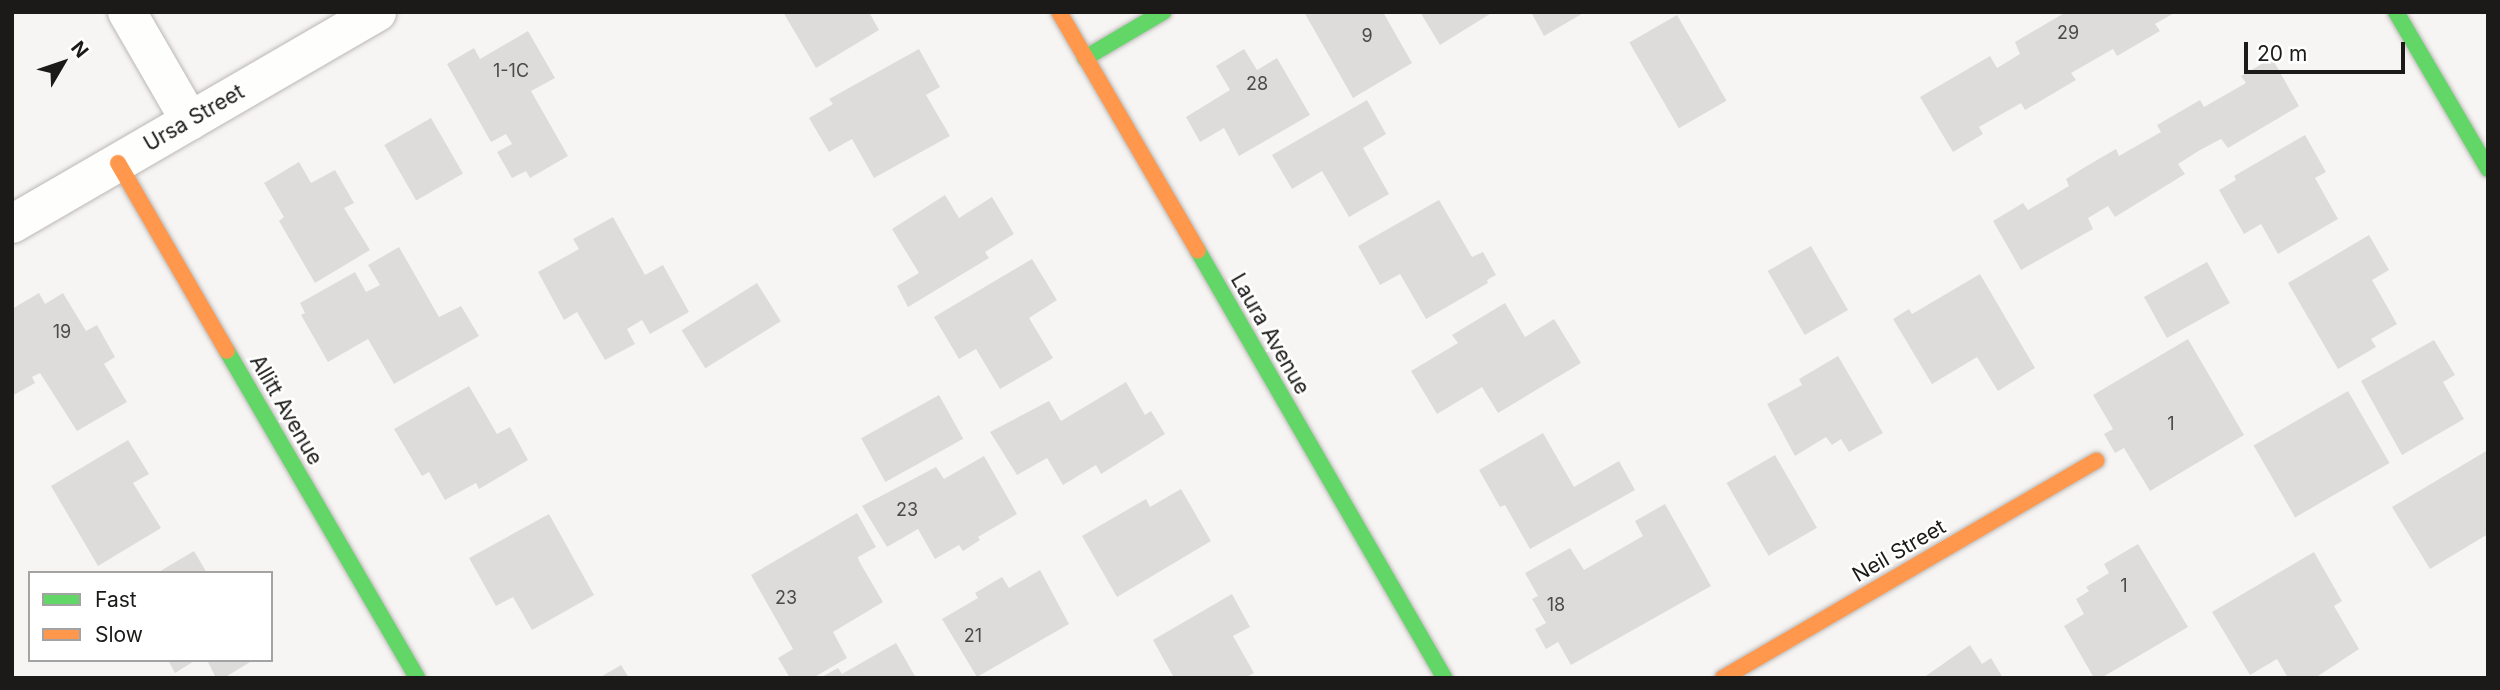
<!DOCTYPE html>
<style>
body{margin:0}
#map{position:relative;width:2500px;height:690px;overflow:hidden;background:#f7f5f3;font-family:Inter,sans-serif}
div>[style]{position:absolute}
.building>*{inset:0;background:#dedcdb;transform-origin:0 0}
.roads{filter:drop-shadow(0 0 2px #bab8b6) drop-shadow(0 0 2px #bab8b6)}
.street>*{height:38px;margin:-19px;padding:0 19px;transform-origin:19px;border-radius:19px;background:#fefefd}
.fast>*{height:16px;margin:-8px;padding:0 8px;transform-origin:8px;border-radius:8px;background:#63d668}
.slow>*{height:16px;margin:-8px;padding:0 8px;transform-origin:8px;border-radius:8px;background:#ff974d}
span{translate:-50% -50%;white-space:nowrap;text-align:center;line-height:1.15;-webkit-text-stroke:5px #fff;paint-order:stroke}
.number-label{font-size:18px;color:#4c4a49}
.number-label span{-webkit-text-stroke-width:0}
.street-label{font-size:21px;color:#1b1a18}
.frame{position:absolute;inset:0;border:14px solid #1b1a18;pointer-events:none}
.legend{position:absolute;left:28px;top:571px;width:245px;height:91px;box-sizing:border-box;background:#fff;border:2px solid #a4a3a3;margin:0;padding:9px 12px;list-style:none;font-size:21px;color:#1b1a18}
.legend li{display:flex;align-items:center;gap:14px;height:35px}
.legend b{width:35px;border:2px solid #a4a3a3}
.north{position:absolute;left:28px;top:28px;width:70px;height:70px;-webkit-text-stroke:5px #fff;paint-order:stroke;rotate:51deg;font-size:19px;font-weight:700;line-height:28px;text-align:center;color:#1b1a18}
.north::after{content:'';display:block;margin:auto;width:24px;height:32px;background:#1b1a18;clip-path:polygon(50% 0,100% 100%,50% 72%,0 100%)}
.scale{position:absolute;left:2244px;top:42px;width:161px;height:32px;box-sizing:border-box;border:4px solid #1b1a18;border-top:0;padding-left:9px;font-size:21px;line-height:24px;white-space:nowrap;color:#1b1a18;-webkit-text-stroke:5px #fff;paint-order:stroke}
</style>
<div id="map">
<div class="building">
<div style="clip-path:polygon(783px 12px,869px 12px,879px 30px,816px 68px)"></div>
<div style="clip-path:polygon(1304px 12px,1383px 12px,1412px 63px,1353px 98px)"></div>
<div style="clip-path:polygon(1420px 12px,1493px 12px,1440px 45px)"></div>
<div style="clip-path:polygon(1531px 12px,1585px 12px,1544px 36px)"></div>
<div style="clip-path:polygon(2066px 12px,2176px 12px,2155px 24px,2160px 31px,2117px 56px,2113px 49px,2071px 73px,2076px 80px,2025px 110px,2021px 103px,1979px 127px,1983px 134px,1953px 152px,1920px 97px,1990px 56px,1997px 68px,2020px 54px,2015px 42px)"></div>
<div style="left:1677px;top:15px;width:99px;height:55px;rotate:60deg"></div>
<div style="clip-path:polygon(528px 31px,555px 78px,531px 91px,568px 156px,530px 178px,526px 171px,512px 178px,497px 152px,512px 144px,506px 134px,491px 142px,447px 64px,474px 48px,480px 59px)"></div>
<div style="clip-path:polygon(919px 49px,940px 87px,926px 95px,950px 136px,874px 178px,852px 139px,829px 152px,809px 118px,833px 104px,829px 99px)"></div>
<div style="clip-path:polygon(1244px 49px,1257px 70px,1277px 58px,1310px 115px,1239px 156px,1224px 128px,1200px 142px,1186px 117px,1230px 90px,1216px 66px)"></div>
<div style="clip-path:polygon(2272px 58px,2299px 106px,2228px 148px,2221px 139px,2200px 150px,2178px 164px,2185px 174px,2115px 217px,2108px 206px,2088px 218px,2093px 229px,2021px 270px,1993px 221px,2023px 203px,2028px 210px,2069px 186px,2066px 179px,2085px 167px,2116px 149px,2119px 156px,2161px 132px,2157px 125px,2200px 100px,2204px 107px,2246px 83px,2241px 76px)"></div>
<div style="clip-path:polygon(1367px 100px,1386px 134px,1363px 148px,1389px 194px,1349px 217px,1322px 171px,1292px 189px,1272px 155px)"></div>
<div style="left:431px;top:118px;width:64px;height:54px;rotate:60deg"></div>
<div style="clip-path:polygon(2305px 135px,2326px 172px,2315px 178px,2338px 219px,2278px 254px,2261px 224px,2244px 234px,2219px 190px,2236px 180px,2234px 176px)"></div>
<div style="clip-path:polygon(299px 162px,311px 183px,335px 170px,354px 203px,344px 208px,370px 250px,315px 283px,279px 221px,284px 217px,264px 183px)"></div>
<div style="clip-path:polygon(945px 195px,959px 218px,992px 197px,1014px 234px,985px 252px,989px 258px,908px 307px,897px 286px,919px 273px,892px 229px)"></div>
<div style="clip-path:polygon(1439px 200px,1472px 257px,1483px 252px,1496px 275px,1487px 280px,1488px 283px,1426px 319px,1400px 274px,1380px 285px,1358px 246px)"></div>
<div style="clip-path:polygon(613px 217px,645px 275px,663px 265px,689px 312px,650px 334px,642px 320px,627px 329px,635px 344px,605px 360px,577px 312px,564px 320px,538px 272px,579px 249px,573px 239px)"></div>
<div style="clip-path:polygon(2369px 235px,2389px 270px,2372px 280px,2397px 324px,2371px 339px,2376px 347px,2338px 369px,2288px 283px)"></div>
<div style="left:1811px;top:246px;width:74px;height:50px;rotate:60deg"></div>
<div style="clip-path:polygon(399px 247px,439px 317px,461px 306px,479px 336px,394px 384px,368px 339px,328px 362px,301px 315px,305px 313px,300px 303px,355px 272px,366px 292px,380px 285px,368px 265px)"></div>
<div style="clip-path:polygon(1032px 259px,1057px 300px,1029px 318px,1053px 358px,1000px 389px,976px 349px,959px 359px,934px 317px)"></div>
<div style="left:2207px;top:262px;width:47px;height:72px;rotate:61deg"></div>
<div style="clip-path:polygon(1980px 274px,2035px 368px,1998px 391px,1977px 357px,1932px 384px,1893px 319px,1909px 309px,1912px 314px)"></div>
<div style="left:757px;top:283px;width:45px;height:89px;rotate:58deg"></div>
<div style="clip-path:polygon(39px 293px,45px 304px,63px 293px,86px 331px,97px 325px,115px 357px,104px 364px,127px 402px,77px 431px,40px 373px,32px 377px,35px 383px,12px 396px,12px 309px)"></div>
<div style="clip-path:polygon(1505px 303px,1525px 337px,1554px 319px,1581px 363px,1498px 413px,1482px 387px,1437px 414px,1411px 371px,1458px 343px,1452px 335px)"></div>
<div style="clip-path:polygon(2188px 339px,2244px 435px,2150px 491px,2124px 448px,2115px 453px,2104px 434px,2113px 429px,2093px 395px)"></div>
<div style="clip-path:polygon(2434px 340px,2455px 375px,2443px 382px,2464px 419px,2402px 455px,2361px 381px)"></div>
<div style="clip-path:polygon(1838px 356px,1883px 433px,1849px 452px,1841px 439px,1832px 445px,1826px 437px,1795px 456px,1767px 404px,1802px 385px,1799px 379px)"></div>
<div style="clip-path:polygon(1126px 382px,1145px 415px,1151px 411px,1165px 434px,1101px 474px,1096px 465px,1063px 485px,1047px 458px,1017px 475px,990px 432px,1049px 401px,1061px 421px)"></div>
<div style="clip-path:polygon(469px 386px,497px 434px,510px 427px,528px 460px,479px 489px,476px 483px,445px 500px,429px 472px,422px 476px,394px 429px)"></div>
<div style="left:2348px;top:391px;width:83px;height:109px;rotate:60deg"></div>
<div style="left:939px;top:395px;width:50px;height:89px;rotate:61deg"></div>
<div style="clip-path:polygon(1543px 433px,1574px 487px,1619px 461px,1635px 490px,1530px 549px,1505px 505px,1500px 507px,1479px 470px)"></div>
<div style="clip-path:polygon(128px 440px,149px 474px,133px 483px,161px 528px,98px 566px,51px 486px)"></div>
<div style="clip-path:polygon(2488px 450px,2488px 534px,2430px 569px,2392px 507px)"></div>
<div style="left:1775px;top:455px;width:84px;height:56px;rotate:60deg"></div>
<div style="clip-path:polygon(984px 456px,1017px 514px,978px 537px,980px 540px,963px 551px,959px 545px,935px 559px,918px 529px,887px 547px,862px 506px,936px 467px,944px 479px)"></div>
<div style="clip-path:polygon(1181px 489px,1211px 541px,1117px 597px,1082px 536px,1146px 499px,1150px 507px)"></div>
<div style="clip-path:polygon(1665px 504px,1711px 586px,1571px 665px,1558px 642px,1546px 649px,1535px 629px,1546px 623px,1532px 599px,1538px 596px,1525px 573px,1570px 548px,1584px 570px,1643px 536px,1635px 521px)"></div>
<div style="clip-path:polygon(857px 513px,876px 547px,858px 557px,859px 561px,883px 602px,833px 632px,847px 658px,813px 678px,790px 678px,778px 658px,793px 649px,751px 575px)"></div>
<div style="clip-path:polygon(549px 514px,594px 595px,532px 630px,513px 597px,496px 606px,469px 558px)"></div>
<div style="clip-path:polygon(2138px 544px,2188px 627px,2101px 678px,2094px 678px,2064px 626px,2084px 614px,2076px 599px,2089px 591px,2086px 587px,2109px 573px,2104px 564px)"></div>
<div style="clip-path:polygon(194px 551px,207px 573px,157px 573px)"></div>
<div style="clip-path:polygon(2314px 552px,2342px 601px,2334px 606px,2359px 649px,2315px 678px,2288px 678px,2277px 659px,2250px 675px,2212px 612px)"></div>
<div style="clip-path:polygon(1040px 570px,1069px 624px,977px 677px,942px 619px,978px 598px,975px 593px,1002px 577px,1009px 588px)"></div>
<div style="clip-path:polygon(1232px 594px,1250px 627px,1233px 636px,1254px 673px,1245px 678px,1174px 678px,1153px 640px)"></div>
<div style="clip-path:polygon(896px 643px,916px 678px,820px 678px,838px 668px,842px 674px)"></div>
<div style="clip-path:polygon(1970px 645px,1982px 664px,1991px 658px,2003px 678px,1923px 678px)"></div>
<div style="clip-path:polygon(168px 660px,196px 660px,175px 673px)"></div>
<div style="clip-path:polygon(207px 660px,249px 660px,250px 662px,224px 678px,216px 678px)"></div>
<div style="clip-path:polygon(621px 665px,629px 678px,599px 678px)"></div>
</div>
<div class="roads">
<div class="street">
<div style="left:127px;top:12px;width:126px;rotate:60deg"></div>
<div style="left:12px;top:224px;width:422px;rotate:-30.1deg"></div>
</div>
<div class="fast">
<div style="left:2396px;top:12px;width:182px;rotate:59.6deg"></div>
<div style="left:1085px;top:58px;width:91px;rotate:-30.5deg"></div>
<div style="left:1198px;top:251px;width:493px;rotate:60deg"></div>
<div style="left:227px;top:351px;width:378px;rotate:59.8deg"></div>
</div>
<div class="slow">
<div style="left:1059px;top:12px;width:276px;rotate:59.8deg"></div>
<div style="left:118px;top:163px;width:217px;rotate:59.9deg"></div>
<div style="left:1723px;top:678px;width:432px;rotate:-30.2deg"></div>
</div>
</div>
<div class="number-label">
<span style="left:2068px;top:33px">29</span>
<span style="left:1367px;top:36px">9</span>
<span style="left:511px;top:71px">1-1C</span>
<span style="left:1257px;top:84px">28</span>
<span style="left:62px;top:332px">19</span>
<span style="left:2171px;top:424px">1</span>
<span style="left:907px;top:510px">23</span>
<span style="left:2124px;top:586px">1</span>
<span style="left:786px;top:598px">23</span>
<span style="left:1556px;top:605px">18</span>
<span style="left:973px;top:636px">21</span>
</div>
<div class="street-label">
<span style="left:194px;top:118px;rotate:-30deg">Ursa Street</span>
<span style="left:1270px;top:334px;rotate:60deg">Laura Avenue</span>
<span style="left:286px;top:410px;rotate:60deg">Allitt Avenue</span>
<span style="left:1899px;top:551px;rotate:-30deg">Neil Street</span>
</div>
<div class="frame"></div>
<ul class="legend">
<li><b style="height:9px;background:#63d668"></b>Fast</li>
<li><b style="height:9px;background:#ff974d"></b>Slow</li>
</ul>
<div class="north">N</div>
<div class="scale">20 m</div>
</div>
